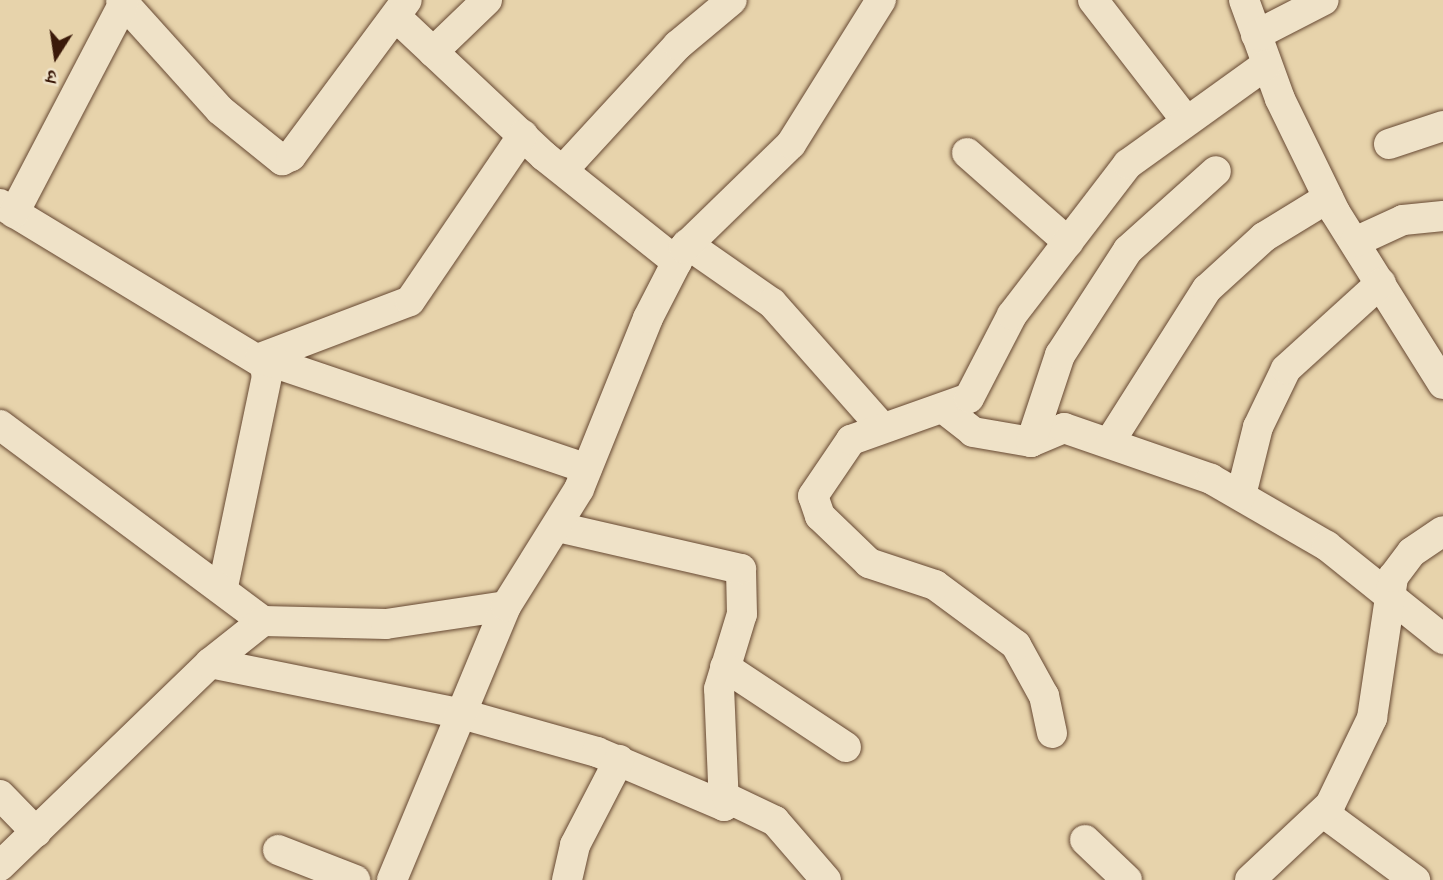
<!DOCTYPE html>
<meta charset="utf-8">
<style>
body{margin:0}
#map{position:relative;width:1443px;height:880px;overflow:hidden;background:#e7d3ab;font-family:"IM FELL French Canon","Noto Serif Devanagari",serif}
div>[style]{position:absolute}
.roads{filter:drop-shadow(0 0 2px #664832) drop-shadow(0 0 2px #664832)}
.minor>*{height:30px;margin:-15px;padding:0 15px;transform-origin:15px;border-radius:15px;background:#efe2c8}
span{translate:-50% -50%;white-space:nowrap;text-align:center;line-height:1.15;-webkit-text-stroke:6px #efe2c8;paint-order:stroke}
.north{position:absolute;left:21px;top:21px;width:70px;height:70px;-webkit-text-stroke:5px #efe2c8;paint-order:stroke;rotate:192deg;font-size:19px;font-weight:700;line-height:28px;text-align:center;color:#3b1a0a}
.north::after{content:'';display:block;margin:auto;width:24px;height:32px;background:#3b1a0a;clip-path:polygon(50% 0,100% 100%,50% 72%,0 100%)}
</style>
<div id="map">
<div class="roads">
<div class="minor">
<div style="left:121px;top:0;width:148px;rotate:48deg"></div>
<div style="left:220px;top:110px;width:80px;rotate:38.9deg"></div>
<div style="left:282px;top:160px;width:10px;rotate:-24deg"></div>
<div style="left:291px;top:156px;width:194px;rotate:-53.4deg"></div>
<div style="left:1093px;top:0;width:150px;rotate:52.3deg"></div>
<div style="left:1244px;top:0;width:105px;rotate:70deg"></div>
<div style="left:1280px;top:99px;width:126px;rotate:64deg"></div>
<div style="left:1335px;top:212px;width:203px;rotate:57.9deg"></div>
<div style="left:396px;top:17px;width:203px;rotate:43.2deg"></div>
<div style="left:544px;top:156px;width:170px;rotate:38.6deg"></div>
<div style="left:1256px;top:35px;width:76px;rotate:-27.2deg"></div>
<div style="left:433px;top:52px;width:75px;rotate:-43.9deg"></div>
<div style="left:1389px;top:144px;width:57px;rotate:-18.4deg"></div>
<div style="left:967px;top:153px;width:135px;rotate:41.4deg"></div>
<div style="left:563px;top:170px;width:170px;rotate:-47.4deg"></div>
<div style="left:678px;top:45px;width:70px;rotate:-39.8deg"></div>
<div style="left:0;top:204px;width:309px;rotate:31.2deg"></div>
<div style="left:264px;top:364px;width:12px;rotate:76deg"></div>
<div style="left:267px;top:376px;width:216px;rotate:101.8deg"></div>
<div style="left:14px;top:213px;width:237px;rotate:-62.4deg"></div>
<div style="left:1355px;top:242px;width:53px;rotate:-24.6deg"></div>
<div style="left:1403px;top:220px;width:40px;rotate:-5.7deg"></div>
<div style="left:687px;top:244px;width:103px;rotate:34.8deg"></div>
<div style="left:772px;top:303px;width:164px;rotate:48.5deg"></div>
<div style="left:260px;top:358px;width:160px;rotate:-20.8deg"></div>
<div style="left:410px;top:301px;width:201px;rotate:-55.8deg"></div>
<div style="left:260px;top:358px;width:345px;rotate:18.7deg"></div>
<div style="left:944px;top:409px;width:37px;rotate:38deg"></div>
<div style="left:973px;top:432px;width:59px;rotate:9.8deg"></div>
<div style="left:1031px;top:442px;width:36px;rotate:-23deg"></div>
<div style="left:1064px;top:428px;width:156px;rotate:19.1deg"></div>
<div style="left:1211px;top:479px;width:134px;rotate:30deg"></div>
<div style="left:1327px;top:546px;width:149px;rotate:38.7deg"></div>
<div style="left:0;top:425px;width:328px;rotate:36.7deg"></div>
<div style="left:1111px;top:440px;width:179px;rotate:-57.6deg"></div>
<div style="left:1207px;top:289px;width:77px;rotate:-42.4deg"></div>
<div style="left:1264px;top:237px;width:75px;rotate:-31.4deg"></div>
<div style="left:1031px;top:442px;width:92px;rotate:-71.6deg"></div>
<div style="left:1060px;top:355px;width:125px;rotate:-57.1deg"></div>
<div style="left:1128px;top:250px;width:118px;rotate:-41.9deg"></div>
<div style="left:1241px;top:495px;width:70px;rotate:-76deg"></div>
<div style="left:1258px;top:427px;width:64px;rotate:-64.2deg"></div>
<div style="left:1286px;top:369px;width:128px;rotate:-42.2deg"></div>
<div style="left:210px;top:663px;width:257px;rotate:11.4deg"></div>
<div style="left:462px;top:714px;width:140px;rotate:15.7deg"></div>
<div style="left:597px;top:752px;width:138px;rotate:23deg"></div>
<div style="left:724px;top:806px;width:117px;rotate:-92.4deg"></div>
<div style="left:719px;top:689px;width:78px;rotate:-73deg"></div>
<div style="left:742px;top:614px;width:45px;rotate:-91.3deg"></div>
<div style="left:741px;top:569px;width:188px;rotate:-167.1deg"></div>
<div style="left:725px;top:667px;width:145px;rotate:33.5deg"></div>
<div style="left:1052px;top:733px;width:38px;rotate:-102deg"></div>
<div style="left:1044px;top:696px;width:58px;rotate:-118.8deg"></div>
<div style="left:1016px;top:645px;width:101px;rotate:-143.5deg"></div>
<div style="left:935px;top:585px;width:70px;rotate:-161.6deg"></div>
<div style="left:869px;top:563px;width:68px;rotate:-136.2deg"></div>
<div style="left:820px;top:516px;width:21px;rotate:-109deg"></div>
<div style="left:813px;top:496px;width:68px;rotate:-55.8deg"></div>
<div style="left:851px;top:440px;width:125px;rotate:-19.6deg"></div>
<div style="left:969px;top:398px;width:93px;rotate:-62.6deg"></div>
<div style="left:1012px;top:315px;width:190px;rotate:-52.5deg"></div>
<div style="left:1128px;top:164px;width:170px;rotate:-35.7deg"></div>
<div style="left:0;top:795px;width:52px;rotate:45.8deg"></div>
<div style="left:727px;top:798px;width:53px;rotate:25.6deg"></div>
<div style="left:775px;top:821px;width:78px;rotate:49.2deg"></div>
<div style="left:1325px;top:814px;width:112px;rotate:36.3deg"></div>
<div style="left:1085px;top:840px;width:58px;rotate:43.6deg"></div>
<div style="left:278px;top:850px;width:83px;rotate:21.3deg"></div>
<div style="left:0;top:866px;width:292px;rotate:-44deg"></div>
<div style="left:210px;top:663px;width:68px;rotate:-38.4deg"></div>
<div style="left:263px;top:621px;width:123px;rotate:1.4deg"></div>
<div style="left:386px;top:624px;width:121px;rotate:-8.5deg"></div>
<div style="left:392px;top:880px;width:297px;rotate:-67.4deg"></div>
<div style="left:506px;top:606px;width:138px;rotate:-58deg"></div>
<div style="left:579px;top:489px;width:184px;rotate:-68deg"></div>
<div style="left:648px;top:318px;width:79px;rotate:-62.8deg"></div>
<div style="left:684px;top:248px;width:149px;rotate:-44.2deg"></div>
<div style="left:791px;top:144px;width:170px;rotate:-58deg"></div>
<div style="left:567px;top:880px;width:36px;rotate:-77deg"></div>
<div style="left:575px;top:845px;width:96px;rotate:-62.6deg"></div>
<div style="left:1250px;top:880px;width:110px;rotate:-43.2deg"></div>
<div style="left:1330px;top:805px;width:97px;rotate:-64.2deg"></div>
<div style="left:1372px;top:718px;width:143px;rotate:-81.5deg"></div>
<div style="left:1393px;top:577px;width:31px;rotate:-53deg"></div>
<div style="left:1412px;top:552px;width:37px;rotate:-34deg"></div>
</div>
</div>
<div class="north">उ</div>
</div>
